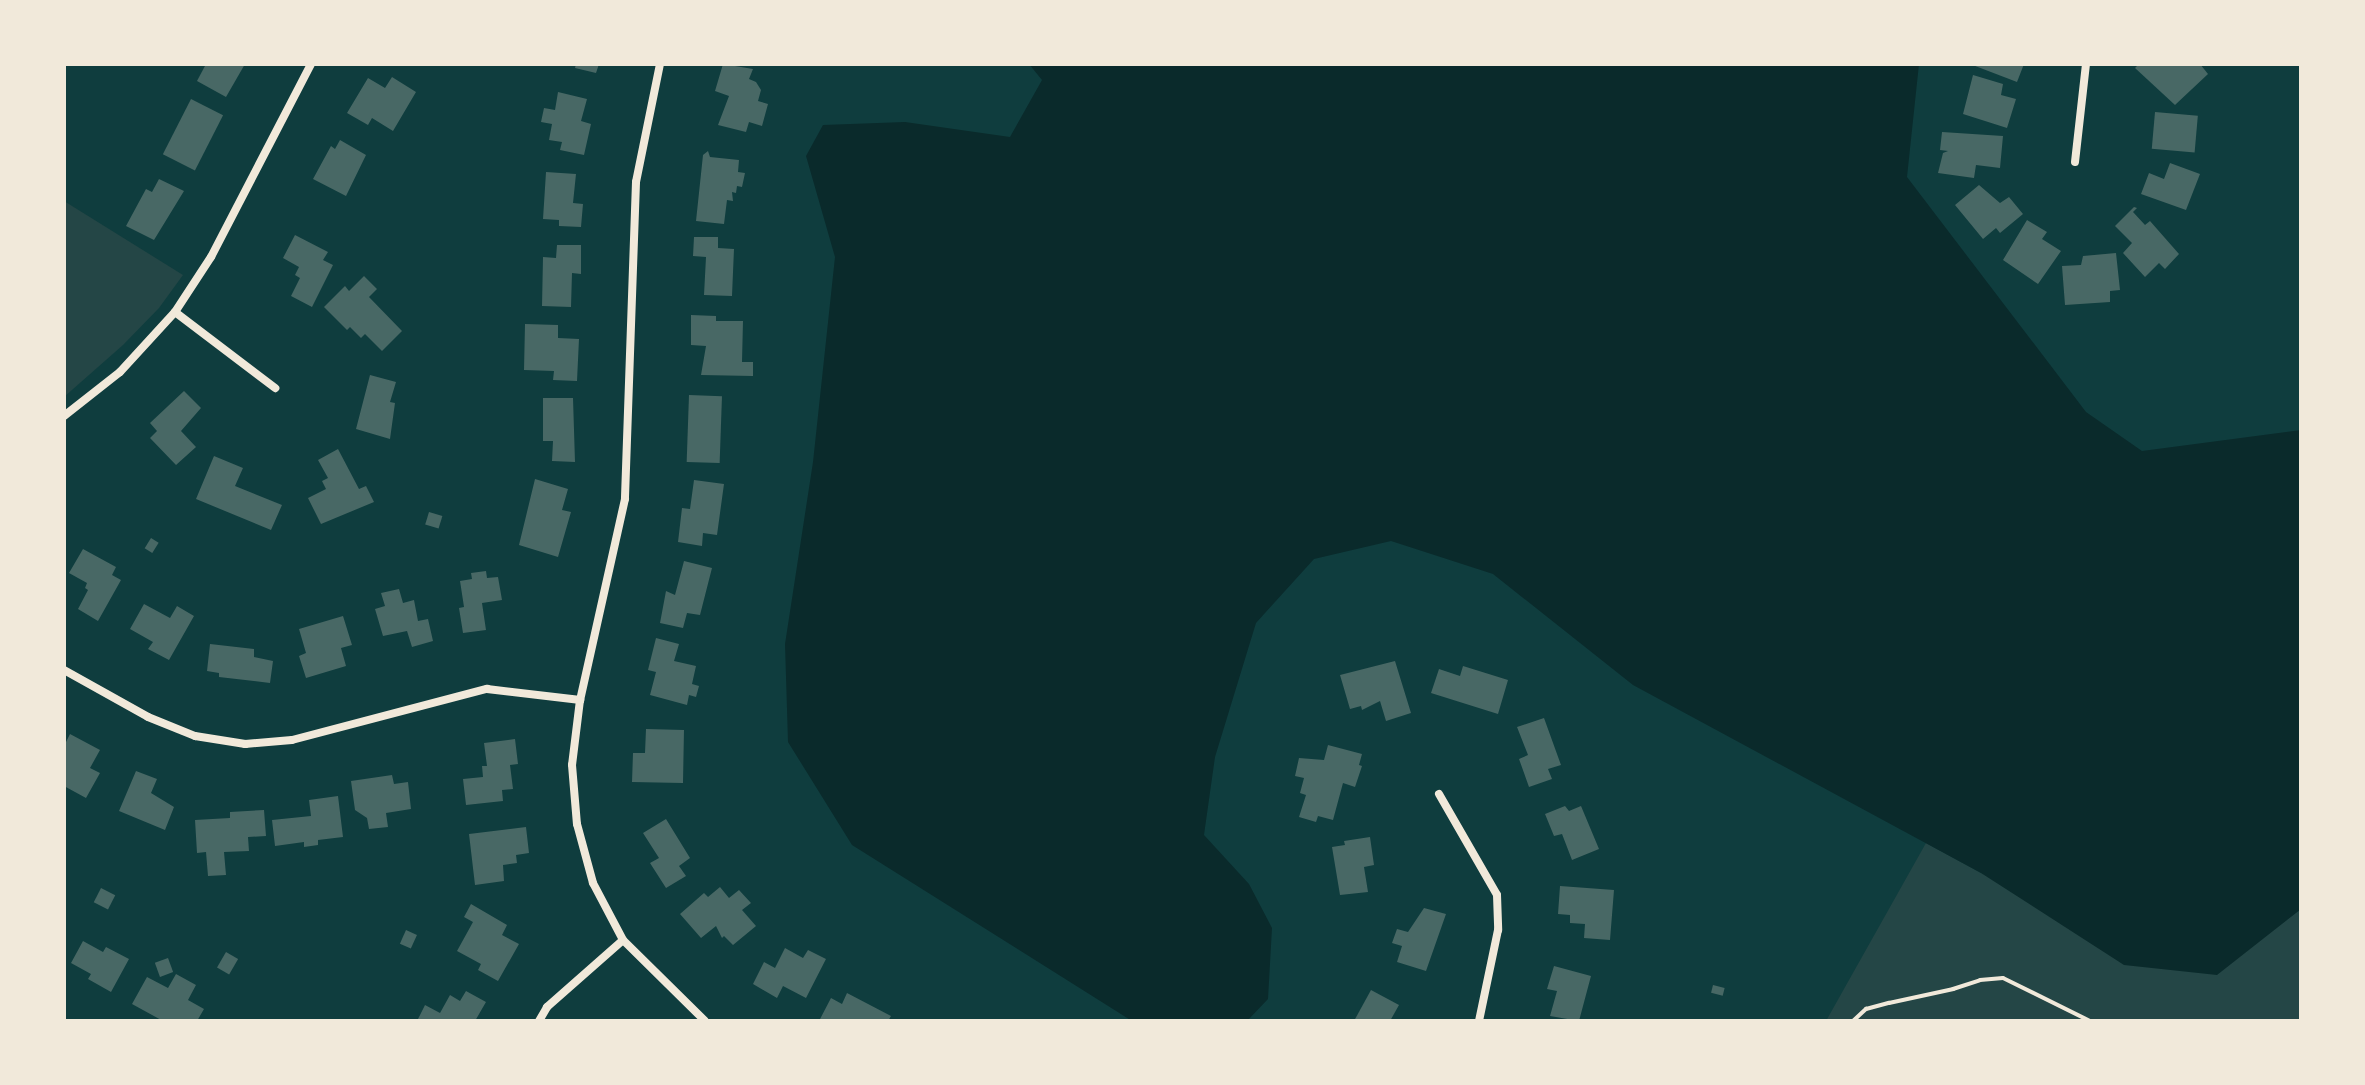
<!DOCTYPE html>
<style>
body{margin:0}
#map{position:relative;width:2365px;height:1085px;overflow:hidden;background:#0f3d3e;font-family:Barlow,sans-serif}
div>[style]{position:absolute}
.green>*{inset:0;background:#244646}
.water>*{inset:0;background:#0a2a2b}
.building>*{inset:0;background:#486865;transform-origin:0 0}
.path>*{height:4px;margin:-2px;padding:0 2px;transform-origin:2px;border-radius:2px;background:#f1e9da}
.minor>*{height:8px;margin:-4px;padding:0 4px;transform-origin:4px;border-radius:4px;background:#f1e9da}
span{translate:-50% -50%;white-space:nowrap;text-align:center;line-height:1.15;-webkit-text-stroke:8px #f1e9da;paint-order:stroke}
.frame{position:absolute;inset:0;border:66px solid #f1e9da;pointer-events:none}
</style>
<div id="map">
<div class="green">
<div style="clip-path:polygon(64px 201px,183px 275px,159px 308px,123px 345px,64px 397px)"></div>
<div style="clip-path:polygon(1926px 843px,1981px 873px,2262px 938px,2301px 909px,2301px 1021px,1826px 1021px)"></div>
</div>
<div class="water">
<div style="clip-path:polygon(1029px 64px,1919px 64px,1907px 177px,2086px 412px,2142px 451px,2301px 430px,2301px 909px,2217px 975px,2124px 965px,1981px 873px,1633px 685px,1493px 574px,1391px 541px,1314px 559px,1256px 623px,1215px 757px,1204px 835px,1249px 884px,1272px 928px,1268px 999px,1247px 1021px,1132px 1021px,852px 845px,788px 742px,785px 644px,813px 462px,835px 257px,806px 156px,823px 125px,905px 122px,1010px 137px,1042px 80px)"></div>
</div>
<div class="building">
<div style="clip-path:polygon(206px 64px,245px 64px,226px 97px,197px 81px)"></div>
<div style="clip-path:polygon(576px 64px,599px 64px,596px 73px,575px 68px)"></div>
<div style="clip-path:polygon(723px 64px,753px 69px,749px 79px,756px 82px,761px 90px,758px 101px,768px 104px,762px 126px,749px 122px,746px 132px,718px 125px,729px 96px,715px 91px)"></div>
<div style="clip-path:polygon(1970px 64px,2024px 64px,2017px 82px)"></div>
<div style="clip-path:polygon(2139px 64px,2200px 64px,2208px 74px,2175px 105px,2135px 68px)"></div>
<div style="clip-path:polygon(1973px 75px,2003px 84px,2001px 95px,2016px 99px,2007px 128px,1963px 114px)"></div>
<div style="clip-path:polygon(392px 77px,416px 92px,393px 131px,372px 118px,368px 125px,347px 113px,368px 78px,385px 88px)"></div>
<div style="clip-path:polygon(558px 92px,587px 99px,581px 121px,591px 124px,584px 155px,560px 150px,562px 142px,549px 140px,552px 124px,541px 122px,544px 108px,555px 110px)"></div>
<div style="left:191px;top:99px;width:36px;height:62px;rotate:27deg"></div>
<div style="left:2155px;top:112px;width:43px;height:37px;rotate:5deg"></div>
<div style="clip-path:polygon(1942px 132px,2003px 136px,2000px 168px,1976px 165px,1974px 178px,1938px 173px,1943px 153px,1948px 151px,1940px 150px)"></div>
<div style="clip-path:polygon(340px 140px,366px 155px,346px 196px,313px 179px,331px 146px,335px 149px)"></div>
<div style="clip-path:polygon(708px 151px,710px 157px,739px 160px,738px 172px,745px 173px,742px 187px,737px 186px,736px 193px,732px 192px,733px 201px,727px 200px,724px 224px,696px 221px,703px 155px)"></div>
<div style="clip-path:polygon(2170px 163px,2200px 174px,2186px 210px,2141px 194px,2149px 173px,2164px 179px)"></div>
<div style="clip-path:polygon(546px 172px,576px 174px,573px 203px,583px 204px,581px 227px,559px 226px,559px 220px,543px 219px)"></div>
<div style="clip-path:polygon(159px 179px,184px 191px,154px 240px,126px 226px,146px 189px,152px 192px)"></div>
<div style="clip-path:polygon(1979px 185px,2000px 203px,2009px 197px,2023px 214px,2000px 233px,1996px 228px,1983px 239px,1955px 205px)"></div>
<div style="clip-path:polygon(2134px 207px,2137px 208px,2133px 212px,2145px 225px,2150px 221px,2179px 254px,2165px 269px,2159px 263px,2145px 277px,2123px 253px,2132px 243px,2115px 226px)"></div>
<div style="clip-path:polygon(2027px 220px,2047px 232px,2042px 239px,2061px 251px,2038px 284px,2003px 260px)"></div>
<div style="clip-path:polygon(295px 235px,328px 252px,323px 260px,333px 265px,312px 307px,291px 296px,300px 278px,295px 275px,299px 267px,283px 258px)"></div>
<div style="clip-path:polygon(694px 237px,718px 237px,718px 248px,734px 249px,732px 296px,704px 295px,706px 257px,693px 256px)"></div>
<div style="clip-path:polygon(557px 245px,581px 245px,581px 274px,572px 273px,571px 307px,542px 306px,543px 257px,556px 258px)"></div>
<div style="clip-path:polygon(2116px 253px,2120px 290px,2110px 291px,2110px 302px,2065px 305px,2062px 266px,2081px 265px,2083px 256px)"></div>
<div style="clip-path:polygon(364px 276px,377px 289px,369px 297px,402px 331px,382px 351px,365px 334px,361px 338px,350px 327px,347px 330px,324px 307px,345px 286px,349px 291px)"></div>
<div style="clip-path:polygon(691px 315px,716px 316px,716px 321px,743px 321px,742px 362px,753px 362px,753px 376px,701px 375px,706px 346px,691px 345px)"></div>
<div style="clip-path:polygon(525px 324px,558px 325px,558px 338px,579px 339px,577px 381px,553px 380px,554px 371px,524px 370px)"></div>
<div style="clip-path:polygon(370px 375px,396px 382px,390px 402px,395px 403px,390px 439px,356px 429px)"></div>
<div style="clip-path:polygon(184px 391px,201px 408px,181px 431px,196px 447px,176px 465px,150px 438px,157px 431px,150px 423px)"></div>
<div style="left:689px;top:395px;width:33px;height:67px;rotate:2deg"></div>
<div style="clip-path:polygon(543px 398px,573px 398px,575px 462px,552px 461px,553px 441px,543px 441px)"></div>
<div style="clip-path:polygon(338px 449px,359px 489px,366px 486px,374px 502px,321px 524px,308px 498px,326px 489px,322px 481px,328px 478px,318px 460px)"></div>
<div style="clip-path:polygon(214px 456px,243px 468px,235px 486px,282px 505px,271px 530px,196px 499px)"></div>
<div style="clip-path:polygon(535px 479px,568px 489px,562px 510px,571px 512px,558px 557px,519px 545px)"></div>
<div style="clip-path:polygon(694px 480px,724px 484px,717px 535px,703px 533px,702px 546px,678px 542px,682px 508px,690px 509px)"></div>
<div style="left:429px;top:512px;width:14px;height:13px;rotate:17deg"></div>
<div style="left:151px;top:538px;width:9px;height:12px;rotate:32deg"></div>
<div style="clip-path:polygon(83px 549px,116px 567px,112px 575px,121px 580px,98px 621px,78px 609px,88px 590px,85px 588px,87px 583px,69px 573px)"></div>
<div style="clip-path:polygon(684px 561px,712px 568px,700px 615px,687px 613px,683px 628px,660px 623px,666px 591px,675px 595px)"></div>
<div style="clip-path:polygon(486px 571px,487px 578px,498px 577px,502px 600px,482px 603px,486px 630px,463px 633px,459px 608px,464px 607px,460px 581px,472px 579px,471px 573px)"></div>
<div style="clip-path:polygon(399px 589px,403px 603px,414px 600px,418px 621px,428px 619px,433px 641px,412px 647px,407px 631px,383px 636px,375px 609px,385px 606px,381px 593px)"></div>
<div style="clip-path:polygon(144px 604px,170px 618px,177px 606px,194px 616px,169px 660px,148px 649px,153px 642px,130px 629px)"></div>
<div style="clip-path:polygon(343px 616px,352px 645px,341px 648px,346px 666px,306px 678px,299px 656px,306px 653px,299px 629px)"></div>
<div style="clip-path:polygon(656px 638px,679px 644px,674px 661px,696px 666px,692px 684px,699px 686px,696px 697px,689px 695px,687px 705px,650px 695px,656px 672px,648px 670px)"></div>
<div style="clip-path:polygon(210px 644px,254px 649px,254px 657px,273px 661px,270px 683px,219px 677px,219px 673px,207px 671px)"></div>
<div style="clip-path:polygon(1395px 661px,1411px 713px,1386px 721px,1380px 701px,1362px 710px,1361px 706px,1350px 709px,1340px 675px)"></div>
<div style="clip-path:polygon(1463px 666px,1508px 680px,1498px 714px,1431px 693px,1439px 669px,1460px 676px)"></div>
<div style="clip-path:polygon(1544px 718px,1561px 765px,1548px 769px,1552px 779px,1529px 787px,1519px 759px,1528px 755px,1517px 727px)"></div>
<div style="clip-path:polygon(646px 729px,684px 730px,683px 783px,632px 782px,633px 753px,645px 753px)"></div>
<div style="clip-path:polygon(70px 734px,100px 750px,90px 768px,100px 773px,86px 798px,64px 786px,64px 746px)"></div>
<div style="clip-path:polygon(515px 739px,518px 764px,510px 765px,513px 789px,502px 790px,503px 801px,466px 805px,463px 779px,483px 777px,482px 766px,487px 766px,484px 743px)"></div>
<div style="clip-path:polygon(1328px 745px,1362px 754px,1359px 765px,1362px 766px,1355px 787px,1343px 783px,1333px 820px,1318px 816px,1316px 822px,1299px 817px,1306px 795px,1300px 793px,1304px 778px,1295px 776px,1299px 758px,1324px 760px)"></div>
<div style="clip-path:polygon(136px 771px,157px 779px,151px 793px,174px 807px,165px 830px,119px 811px)"></div>
<div style="clip-path:polygon(392px 775px,394px 784px,408px 782px,411px 809px,386px 813px,388px 827px,369px 829px,367px 818px,355px 810px,351px 781px)"></div>
<div style="clip-path:polygon(338px 796px,343px 837px,318px 840px,318px 845px,304px 847px,304px 842px,275px 846px,272px 820px,311px 816px,309px 800px)"></div>
<div style="clip-path:polygon(1565px 806px,1569px 811px,1581px 806px,1599px 849px,1572px 860px,1562px 834px,1554px 836px,1545px 814px)"></div>
<div style="clip-path:polygon(264px 810px,266px 836px,248px 837px,249px 851px,224px 852px,226px 875px,208px 876px,206px 852px,197px 853px,195px 820px,230px 818px,230px 812px)"></div>
<div style="clip-path:polygon(666px 819px,690px 858px,679px 866px,686px 876px,666px 888px,650px 863px,659px 858px,643px 833px)"></div>
<div style="clip-path:polygon(526px 827px,529px 853px,516px 855px,517px 863px,503px 865px,504px 881px,475px 885px,469px 834px)"></div>
<div style="clip-path:polygon(1370px 837px,1374px 865px,1364px 867px,1368px 892px,1340px 895px,1332px 847px,1345px 845px,1344px 841px)"></div>
<div style="clip-path:polygon(1560px 886px,1614px 890px,1610px 940px,1584px 938px,1585px 924px,1570px 923px,1570px 915px,1558px 914px)"></div>
<div style="clip-path:polygon(720px 887px,729px 898px,739px 890px,751px 903px,742px 910px,756px 926px,733px 945px,724px 936px,722px 938px,716px 926px,701px 938px,680px 914px,704px 893px,708px 897px)"></div>
<div style="left:101px;top:888px;width:16px;height:16px;rotate:27deg"></div>
<div style="clip-path:polygon(471px 904px,507px 925px,502px 935px,519px 944px,498px 981px,478px 970px,481px 964px,457px 951px,473px 922px,464px 917px)"></div>
<div style="clip-path:polygon(1424px 908px,1446px 914px,1426px 971px,1397px 962px,1402px 946px,1392px 943px,1397px 929px,1408px 932px)"></div>
<div style="left:406px;top:930px;width:12px;height:15px;rotate:24deg"></div>
<div style="clip-path:polygon(83px 941px,103px 952px,106px 947px,129px 959px,111px 992px,88px 979px,91px 974px,71px 963px)"></div>
<div style="clip-path:polygon(785px 948px,803px 958px,808px 950px,826px 959px,806px 998px,783px 986px,777px 998px,753px 984px,764px 962px,775px 968px)"></div>
<div style="left:226px;top:952px;width:14px;height:18px;rotate:30deg"></div>
<div style="left:168px;top:958px;width:15px;height:14px;rotate:70deg"></div>
<div style="clip-path:polygon(1554px 966px,1591px 976px,1579px 1021px,1550px 1016px,1557px 991px,1547px 989px)"></div>
<div style="clip-path:polygon(176px 974px,196px 985px,188px 1000px,204px 1009px,197px 1021px,163px 1021px,132px 1004px,147px 977px,168px 988px)"></div>
<div style="left:1713px;top:985px;width:12px;height:8px;rotate:14deg"></div>
<div style="clip-path:polygon(1371px 990px,1399px 1005px,1390px 1021px,1354px 1021px)"></div>
<div style="clip-path:polygon(466px 991px,486px 1002px,475px 1021px,417px 1021px,425px 1005px,440px 1013px,450px 995px,460px 1001px)"></div>
<div style="clip-path:polygon(847px 993px,891px 1016px,888px 1021px,819px 1021px,831px 998px,842px 1004px)"></div>
</div>
<div class="path">
<div style="left:1853px;top:1021px;width:18px;rotate:-43deg"></div>
<div style="left:1866px;top:1009px;width:24px;rotate:-15deg"></div>
<div style="left:1889px;top:1003px;width:66px;rotate:-12.3deg"></div>
<div style="left:1953px;top:989px;width:28px;rotate:-18deg"></div>
<div style="left:1980px;top:980px;width:23px;rotate:-5deg"></div>
<div style="left:2003px;top:978px;width:97px;rotate:26.3deg"></div>
</div>
<div class="minor">
<div style="left:660px;top:64px;width:120px;rotate:101.5deg"></div>
<div style="left:636px;top:182px;width:317px;rotate:92deg"></div>
<div style="left:625px;top:499px;width:206px;rotate:102.6deg"></div>
<div style="left:580px;top:700px;width:65px;rotate:97deg"></div>
<div style="left:572px;top:765px;width:59px;rotate:85.2deg"></div>
<div style="left:577px;top:824px;width:61px;rotate:74.8deg"></div>
<div style="left:593px;top:883px;width:64px;rotate:62.2deg"></div>
<div style="left:623px;top:940px;width:115px;rotate:44.6deg"></div>
<div style="left:2075px;top:162px;width:99px;rotate:-83.6deg"></div>
<div style="left:175px;top:312px;width:126px;rotate:37.2deg"></div>
<div style="left:64px;top:416px;width:71px;rotate:-38.2deg"></div>
<div style="left:120px;top:372px;width:81px;rotate:-47.5deg"></div>
<div style="left:175px;top:312px;width:66px;rotate:-56.8deg"></div>
<div style="left:211px;top:257px;width:217px;rotate:-62.6deg"></div>
<div style="left:64px;top:670px;width:96px;rotate:29.2deg"></div>
<div style="left:148px;top:717px;width:51px;rotate:22deg"></div>
<div style="left:195px;top:736px;width:51px;rotate:9.1deg"></div>
<div style="left:245px;top:744px;width:47px;rotate:-4.9deg"></div>
<div style="left:292px;top:740px;width:202px;rotate:-14.7deg"></div>
<div style="left:487px;top:689px;width:94px;rotate:6.7deg"></div>
<div style="left:1439px;top:794px;width:116px;rotate:60.1deg"></div>
<div style="left:1497px;top:895px;width:35px;rotate:88deg"></div>
<div style="left:1498px;top:930px;width:93px;rotate:101.8deg"></div>
<div style="left:539px;top:1021px;width:16px;rotate:-60deg"></div>
<div style="left:547px;top:1007px;width:101px;rotate:-41.4deg"></div>
</div>
<div class="frame"></div>
</div>
